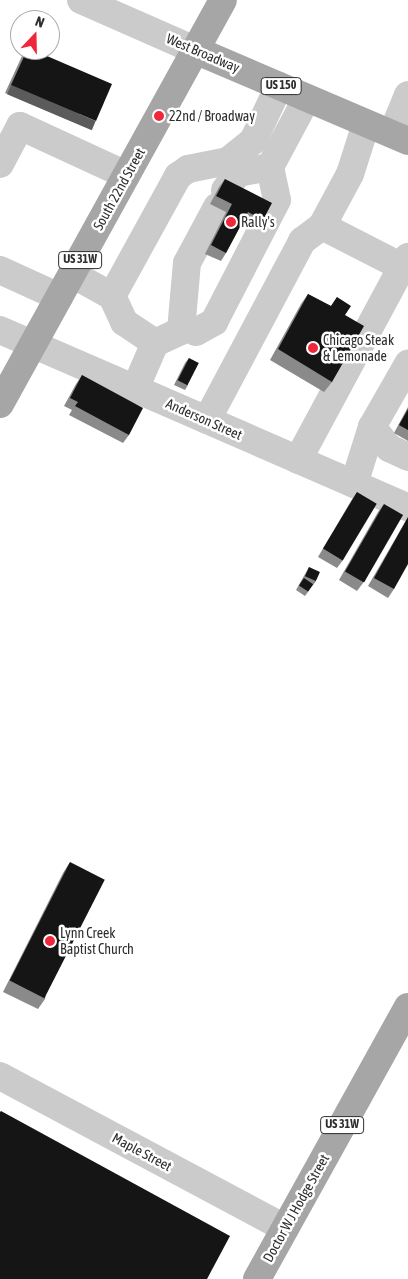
<!DOCTYPE html>
<style>
body{margin:0}
#map{position:relative;width:408px;height:1279px;overflow:hidden;background:#fff;font-family:"Asap Condensed",sans-serif}
div>[style]{position:absolute}
.minor>*{height:28px;margin:-14px;padding:0 14px;transform-origin:14px;border-radius:14px;background:#cbcbcb}
.major>*{height:28px;margin:-14px;padding:0 14px;transform-origin:14px;border-radius:14px;background:#a6a6a6}
.wall>*{inset:0;background:#8a8a8a}
.shaded-wall>*{inset:0;background:#5b5b5b;transform-origin:0 0}
.building>*{inset:0;background:#151515;transform-origin:0 0}
.dots>*{width:14px;height:14px;translate:-50% -50%;box-sizing:border-box;border:2px solid #fff;border-radius:50%}
span{translate:-50% -50%;white-space:nowrap;text-align:center;line-height:1.15;-webkit-text-stroke:5px #fff;paint-order:stroke}
.shield-label span{padding:1px 4px;background:#fff;border:1px solid;border-radius:4px;-webkit-text-stroke-width:0}
.shield-label{font-size:12px;color:#2e2e2e;font-weight:700}
.street-label{font-size:14px;color:#2e2e2e}
.poi-label{font-size:14px;color:#2e2e2e}
.left{translate:0 -50%;text-align:left}
.north{position:absolute;left:10px;top:10px;width:50px;height:50px;box-sizing:border-box;background:#fff;border:1px solid #ababab;border-radius:50%;rotate:21deg;font-size:14px;font-weight:700;line-height:20px;text-align:center;color:#2e2e2e}
.north::after{content:'';display:block;margin:auto;width:18px;height:22px;background:#ef273a;clip-path:polygon(50% 0,100% 100%,50% 72%,0 100%)}
</style>
<div id="map">
<div class="minor">
<div style="left:81px;top:0;width:124px;rotate:23.7deg"></div>
<div style="left:366px;top:124px;width:52px;rotate:107.7deg"></div>
<div style="left:350px;top:174px;width:59px;rotate:118.3deg"></div>
<div style="left:322px;top:226px;width:90px;rotate:27.1deg"></div>
<div style="left:402px;top:267px;width:12px;rotate:-59deg"></div>
<div style="left:392px;top:134px;width:42px;rotate:-67.7deg"></div>
<div style="left:0;top:164px;width:43px;rotate:-62.2deg"></div>
<div style="left:20px;top:126px;width:117px;rotate:24.8deg"></div>
<div style="left:225px;top:190px;width:21px;rotate:-53deg"></div>
<div style="left:238px;top:173px;width:33px;rotate:-11deg"></div>
<div style="left:270px;top:167px;width:78px;rotate:-61.8deg"></div>
<div style="left:0;top:270px;width:65px;rotate:24.6deg"></div>
<div style="left:72px;top:274px;width:46px;rotate:28.8deg"></div>
<div style="left:112px;top:296px;width:29px;rotate:65deg"></div>
<div style="left:124px;top:322px;width:37px;rotate:34deg"></div>
<div style="left:155px;top:343px;width:29px;rotate:-25deg"></div>
<div style="left:181px;top:331px;width:68px;rotate:-85deg"></div>
<div style="left:187px;top:263px;width:64px;rotate:-61.8deg"></div>
<div style="left:112px;top:296px;width:137px;rotate:-61.2deg"></div>
<div style="left:178px;top:176px;width:12px;rotate:-35deg"></div>
<div style="left:188px;top:169px;width:41px;rotate:-11.3deg"></div>
<div style="left:228px;top:161px;width:32px;rotate:-39deg"></div>
<div style="left:253px;top:141px;width:61px;rotate:-64.7deg"></div>
<div style="left:0;top:330px;width:445px;rotate:23.5deg"></div>
<div style="left:196px;top:332px;width:21px;rotate:-29deg"></div>
<div style="left:214px;top:322px;width:137px;rotate:-62.7deg"></div>
<div style="left:277px;top:200px;width:34px;rotate:-102deg"></div>
<div style="left:135px;top:389px;width:50px;rotate:-66.5deg"></div>
<div style="left:207px;top:420px;width:203px;rotate:-62deg"></div>
<div style="left:302px;top:241px;width:25px;rotate:-37deg"></div>
<div style="left:372px;top:427px;width:27px;rotate:51deg"></div>
<div style="left:389px;top:448px;width:21px;rotate:25deg"></div>
<div style="left:298px;top:460px;width:219px;rotate:-61.7deg"></div>
<div style="left:354px;top:484px;width:60px;rotate:-72.5deg"></div>
<div style="left:372px;top:427px;width:73px;rotate:-60.3deg"></div>
<div style="left:0;top:1076px;width:323px;rotate:28.1deg"></div>
</div>
<div class="major">
<div style="left:195px;top:50px;width:232px;rotate:23.1deg"></div>
<div style="left:0;top:404px;width:461px;rotate:-61.1deg"></div>
<div style="left:257px;top:1279px;width:311px;rotate:-61deg"></div>
</div>
<div class="wall">
<div style="clip-path:polygon(26px 50px,33px 50px,90px 129px,5px 93px,22px 56px)"></div>
<div style="clip-path:polygon(225px 179px,263px 220px,257px 228px,243px 221px,226px 253px,221px 261px,205px 254px,226px 212px,210px 204px,219px 187px)"></div>
<div style="clip-path:polygon(308px 294px,331px 306px,337px 297px,345px 315px,332px 382px,324px 392px,270px 360px,301px 304px)"></div>
<div style="clip-path:polygon(189px 358px,188px 385px,185px 390px,174px 385px,185px 363px)"></div>
<div style="clip-path:polygon(82px 375px,129px 435px,123px 443px,69px 415px,72px 410px,64px 406px,76px 384px)"></div>
<div style="clip-path:polygon(408px 407px,408px 441px,394px 433px)"></div>
<div style="clip-path:polygon(357px 492px,343px 560px,337px 568px,318px 557px,351px 501px)"></div>
<div style="clip-path:polygon(384px 504px,363px 583px,357px 591px,339px 580px,378px 512px)"></div>
<div style="clip-path:polygon(408px 517px,394px 589px,388px 598px,368px 586px)"></div>
<div style="clip-path:polygon(309px 567px,316px 581px,305px 596px,296px 590px)"></div>
<div style="clip-path:polygon(70px 862px,45px 999px,38px 1009px,3px 992px,63px 873px)"></div>
</div>
<div class="shaded-wall">
<div style="left:11px;top:85px;width:92px;height:10px;rotate:23deg"></div>
</div>
<div class="building">
<div style="clip-path:polygon(27px 50px,33px 50px,112px 84px,96px 121px,11px 85px)"></div>
<div style="clip-path:polygon(225px 179px,272px 203px,263px 220px,248px 212px,226px 253px,211px 245px,232px 204px,216px 196px)"></div>
<div style="clip-path:polygon(308px 294px,331px 306px,337px 297px,351px 306px,345px 315px,364px 326px,332px 382px,278px 349px)"></div>
<div style="left:189px;top:358px;width:11px;height:25px;rotate:27deg"></div>
<div style="clip-path:polygon(82px 375px,143px 408px,129px 435px,75px 406px,78px 402px,70px 398px)"></div>
<div style="clip-path:polygon(408px 409px,408px 430px,399px 425px)"></div>
<div style="left:357px;top:492px;width:23px;height:66px;rotate:31deg"></div>
<div style="left:384px;top:504px;width:22px;height:78px;rotate:30deg"></div>
<div style="clip-path:polygon(408px 517px,408px 564px,394px 589px,374px 578px)"></div>
<div style="left:309px;top:567px;width:12px;height:10px;rotate:24deg"></div>
<div style="left:304px;top:578px;width:11px;height:9px;rotate:34deg"></div>
<div style="left:70px;top:862px;width:39px;height:133px;rotate:27deg"></div>
<div style="clip-path:polygon(1px 1111px,230px 1236px,207px 1279px,0 1279px,0 1112px)"></div>
</div>
<div class="dots">
<div style="left:159px;top:116px;background:#ef273a"></div>
<div style="left:231px;top:222px;background:#ef273a"></div>
<div style="left:313px;top:348px;background:#ef273a"></div>
<div style="left:50px;top:941px;background:#ef273a"></div>
</div>
<div class="shield-label">
<span style="left:281px;top:86px">US 150</span>
<span style="left:80px;top:260px">US 31W</span>
<span style="left:342px;top:1125px">US 31W</span>
</div>
<div class="street-label">
<span style="left:203px;top:53px;rotate:23deg">West Broadway</span>
<span style="left:119px;top:189px;rotate:-61deg">South 22nd Street</span>
<span style="left:204px;top:419px;rotate:24deg">Anderson Street</span>
<span style="left:142px;top:1152px;rotate:28deg">Maple Street</span>
<span style="left:296px;top:1208px;rotate:-61deg">Doctor W J Hodge Street</span>
</div>
<div class="poi-label">
<span class="left" style="left:169px;top:116px">22nd / Broadway</span>
<span class="left" style="left:241px;top:222px">Rally's</span>
<span class="left" style="left:323px;top:348px">Chicago Steak<br>&amp; Lemonade</span>
<span class="left" style="left:60px;top:941px">Lynn Creek<br>Baptist Church</span>
</div>
<div class="north">N</div>
</div>
